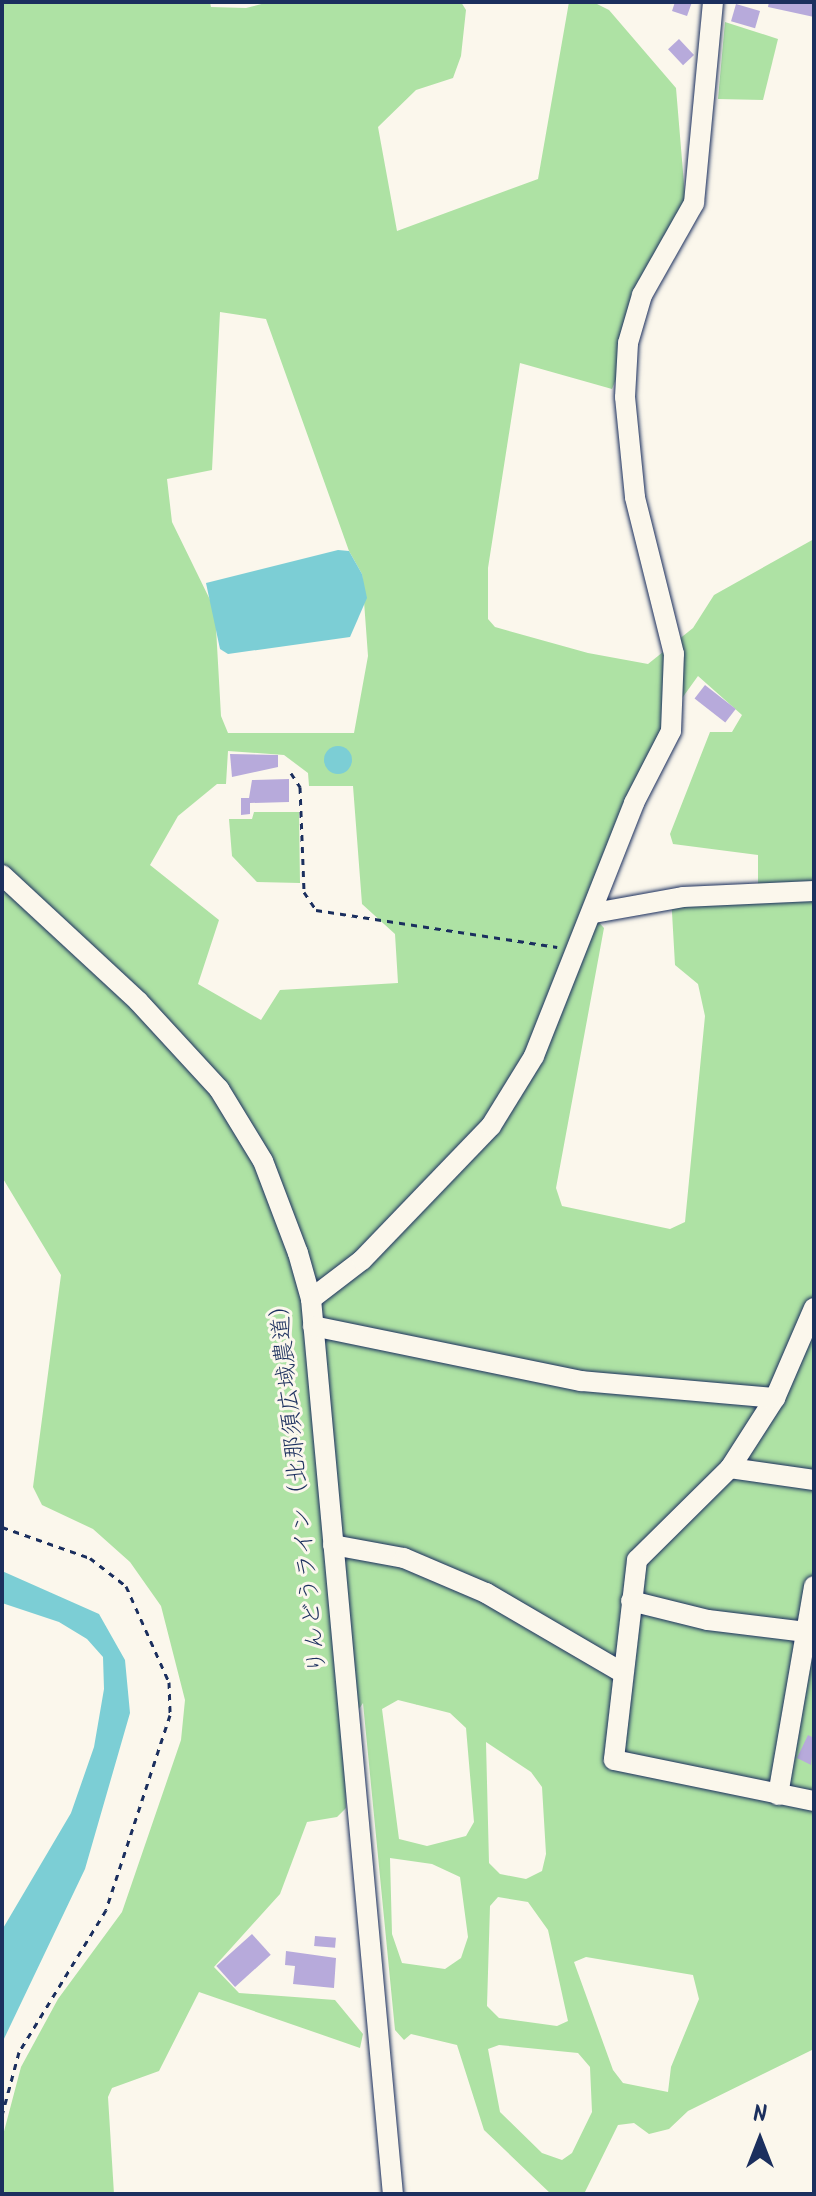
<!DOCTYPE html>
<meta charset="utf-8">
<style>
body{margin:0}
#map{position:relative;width:816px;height:2196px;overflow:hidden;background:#fbf7ec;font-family:Kalam,"Klee One",sans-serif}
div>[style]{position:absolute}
.green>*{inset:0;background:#aee2a4}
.water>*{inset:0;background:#7cced5}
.round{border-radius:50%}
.building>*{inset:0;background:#b7aadb;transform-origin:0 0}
.path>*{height:3px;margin-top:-1.5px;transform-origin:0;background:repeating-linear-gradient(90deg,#1b2f5e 0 6px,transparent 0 12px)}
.roads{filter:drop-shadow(0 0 2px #1b2f5e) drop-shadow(0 0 2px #1b2f5e)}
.minor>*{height:20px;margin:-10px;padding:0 10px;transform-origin:10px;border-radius:10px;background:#fbf7ec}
span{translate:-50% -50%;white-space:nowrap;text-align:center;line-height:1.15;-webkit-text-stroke:6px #fbf7ec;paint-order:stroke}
.street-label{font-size:24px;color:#1b2f5e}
.frame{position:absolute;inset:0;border:4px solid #1b2f5e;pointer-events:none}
.north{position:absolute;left:720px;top:2100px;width:80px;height:80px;-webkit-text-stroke:6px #fbf7ec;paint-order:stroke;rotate:0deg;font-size:22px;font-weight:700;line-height:32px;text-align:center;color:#1b2f5e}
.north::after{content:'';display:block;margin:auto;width:28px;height:36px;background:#1b2f5e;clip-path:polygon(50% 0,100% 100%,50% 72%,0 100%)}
</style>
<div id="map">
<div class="green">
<div style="clip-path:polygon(evenodd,2px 2px,210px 2px,211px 7px,246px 8px,269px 2px,461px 2px,466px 10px,461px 56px,453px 78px,416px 90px,378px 127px,397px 231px,538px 179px,569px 2px,593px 2px,609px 10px,676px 88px,686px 208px,612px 389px,520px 363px,488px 568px,488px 619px,495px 627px,588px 653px,648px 664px,693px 628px,714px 595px,814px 539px,814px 2049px,688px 2111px,669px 2129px,649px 2134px,634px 2123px,618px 2125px,584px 2194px,551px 2194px,484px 2130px,457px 2045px,411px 2034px,404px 2040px,395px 2030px,363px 1703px,345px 1730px,346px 1808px,337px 1817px,307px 1822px,280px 1894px,214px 1967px,239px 1993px,335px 2000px,363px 2034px,360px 2048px,199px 1992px,159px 2071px,112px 2088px,108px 2097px,114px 2194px,2px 2194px,2px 2139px,21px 2067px,58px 1999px,122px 1912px,181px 1740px,185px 1700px,161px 1606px,130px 1562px,93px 1529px,42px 1505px,33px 1487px,61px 1275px,2px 1177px,2px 2px,220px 312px,266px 319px,349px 551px,362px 574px,368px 656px,354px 733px,228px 733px,221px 716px,215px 610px,172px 522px,167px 479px,212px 470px,220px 312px,2px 2px,698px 676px,742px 715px,732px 732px,710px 732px,670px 834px,673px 844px,758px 855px,758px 884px,671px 895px,675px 965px,698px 984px,705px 1016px,685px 1222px,670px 1229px,562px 1206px,556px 1188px,604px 928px,590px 913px,680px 701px,698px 676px,2px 2px,228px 751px,284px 755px,308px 773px,309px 786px,353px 786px,362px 904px,395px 934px,398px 983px,280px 990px,261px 1020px,198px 984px,219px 920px,150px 865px,178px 816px,217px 784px,226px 784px,228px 751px,2px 2px,398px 1700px,450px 1713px,466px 1728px,474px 1822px,466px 1836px,427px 1846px,399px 1839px,382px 1709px,398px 1700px,2px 2px,486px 1742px,531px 1772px,542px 1787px,546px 1854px,542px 1871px,526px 1879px,500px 1874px,489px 1863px,486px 1742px,2px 2px,390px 1858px,432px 1864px,460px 1877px,468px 1937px,461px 1958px,445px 1969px,402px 1963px,392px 1934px,390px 1858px,2px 2px,498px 1897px,528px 1902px,548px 1930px,568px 2021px,557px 2026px,499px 2018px,487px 2006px,490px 1906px,498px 1897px,2px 2px,586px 1957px,693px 1975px,699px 1999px,671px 2067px,668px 2092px,623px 2083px,613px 2070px,574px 1962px,586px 1957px,2px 2px,499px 2045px,578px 2053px,590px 2067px,592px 2112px,572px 2153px,562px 2160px,542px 2153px,500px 2112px,488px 2049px,499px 2045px)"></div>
<div style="clip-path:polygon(725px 22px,778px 39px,763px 100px,718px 99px)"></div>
<div style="clip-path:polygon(254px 812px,299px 812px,300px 883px,257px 882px,232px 856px,229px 819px,252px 819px)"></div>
</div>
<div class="water">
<div style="clip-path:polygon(338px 550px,349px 551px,362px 574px,367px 598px,350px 637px,228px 654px,220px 649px,206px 583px)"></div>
<div class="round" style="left:324px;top:746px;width:28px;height:28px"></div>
<div style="clip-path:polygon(2px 1571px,99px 1614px,125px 1660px,130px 1713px,85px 1869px,2px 2043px,2px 1930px,71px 1813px,94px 1747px,104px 1689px,103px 1657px,87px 1639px,59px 1622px,2px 1603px)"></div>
</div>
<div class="building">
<div style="clip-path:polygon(675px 2px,692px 2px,687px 16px,672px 11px)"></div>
<div style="clip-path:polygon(769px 2px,814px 2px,814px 17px,768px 7px)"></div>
<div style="left:736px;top:4px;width:25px;height:18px;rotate:16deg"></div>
<div style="left:679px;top:39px;width:22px;height:15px;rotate:47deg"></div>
<div style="left:705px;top:685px;width:39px;height:17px;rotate:38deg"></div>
<div style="clip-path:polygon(230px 754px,278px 755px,278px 767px,232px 777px)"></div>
<div style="clip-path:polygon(289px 779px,289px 802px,250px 803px,250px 814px,241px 815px,241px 798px,249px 798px,252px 780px)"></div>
<div style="clip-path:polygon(808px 1735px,814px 1738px,811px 1765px,797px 1758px)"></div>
<div style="left:252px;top:1934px;width:28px;height:48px;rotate:48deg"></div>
<div style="left:315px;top:1936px;width:21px;height:10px;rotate:5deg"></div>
<div style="clip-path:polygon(286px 1951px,336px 1958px,334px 1988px,293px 1984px,295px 1966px,285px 1965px)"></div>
</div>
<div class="path">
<div style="left:291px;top:773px;width:17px;rotate:57deg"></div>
<div style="left:300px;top:787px;width:105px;rotate:87.8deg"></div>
<div style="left:304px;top:892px;width:22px;rotate:56deg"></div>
<div style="left:316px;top:910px;width:244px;rotate:8.7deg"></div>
<div style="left:2px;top:1527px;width:93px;rotate:19.4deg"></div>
<div style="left:90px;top:1558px;width:46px;rotate:37.9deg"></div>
<div style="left:126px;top:1586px;width:105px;rotate:65.9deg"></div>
<div style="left:169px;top:1682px;width:33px;rotate:88deg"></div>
<div style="left:170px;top:1715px;width:205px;rotate:108.2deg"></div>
<div style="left:106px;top:1910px;width:167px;rotate:121.5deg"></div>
<div style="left:19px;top:2052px;width:65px;rotate:105.1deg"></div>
</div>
<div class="roads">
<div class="minor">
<div style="left:2px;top:875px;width:185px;rotate:42.8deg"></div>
<div style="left:138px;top:1001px;width:120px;rotate:47.4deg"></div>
<div style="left:219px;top:1089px;width:84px;rotate:58.6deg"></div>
<div style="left:263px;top:1161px;width:98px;rotate:69.2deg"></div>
<div style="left:298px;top:1253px;width:48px;rotate:74.2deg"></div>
<div style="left:311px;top:1299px;width:899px;rotate:84.77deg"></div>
<div style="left:594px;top:913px;width:90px;rotate:-10.2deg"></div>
<div style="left:683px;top:897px;width:131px;rotate:-2.6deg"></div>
<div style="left:311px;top:1299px;width:64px;rotate:-37.4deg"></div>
<div style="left:362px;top:1260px;width:186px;rotate:-46.1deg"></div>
<div style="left:491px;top:1126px;width:82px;rotate:-58.4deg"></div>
<div style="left:534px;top:1056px;width:272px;rotate:-68.4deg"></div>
<div style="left:634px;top:803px;width:81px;rotate:-62.8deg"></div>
<div style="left:671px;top:731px;width:77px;rotate:-87.8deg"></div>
<div style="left:674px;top:654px;width:162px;rotate:-104deg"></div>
<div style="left:635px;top:497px;width:100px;rotate:-95.7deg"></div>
<div style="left:625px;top:397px;width:54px;rotate:-86.8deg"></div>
<div style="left:628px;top:343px;width:50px;rotate:-73.7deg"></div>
<div style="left:642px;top:295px;width:106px;rotate:-60.5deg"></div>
<div style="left:694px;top:203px;width:202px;rotate:-84.6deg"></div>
<div style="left:814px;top:1308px;width:98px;rotate:113.4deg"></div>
<div style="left:775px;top:1398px;width:83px;rotate:122.7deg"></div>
<div style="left:730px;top:1468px;width:131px;rotate:135.3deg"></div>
<div style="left:637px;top:1560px;width:201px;rotate:96.6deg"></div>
<div style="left:614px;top:1760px;width:204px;rotate:11.6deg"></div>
<div style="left:313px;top:1326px;width:274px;rotate:11.6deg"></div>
<div style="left:581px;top:1381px;width:195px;rotate:5deg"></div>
<div style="left:730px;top:1468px;width:85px;rotate:8.1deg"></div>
<div style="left:333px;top:1545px;width:72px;rotate:10.4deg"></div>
<div style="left:404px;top:1558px;width:89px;rotate:23.1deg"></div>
<div style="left:486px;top:1593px;width:156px;rotate:30.3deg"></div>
<div style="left:631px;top:1601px;width:79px;rotate:13.9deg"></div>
<div style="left:708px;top:1620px;width:107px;rotate:7deg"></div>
<div style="left:778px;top:1795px;width:212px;rotate:-80.2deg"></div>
</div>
</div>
<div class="street-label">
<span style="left:299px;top:1483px;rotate:-96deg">りんどうライン（北那須広域農道）</span>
</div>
<div class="frame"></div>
<div class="north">N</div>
</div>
